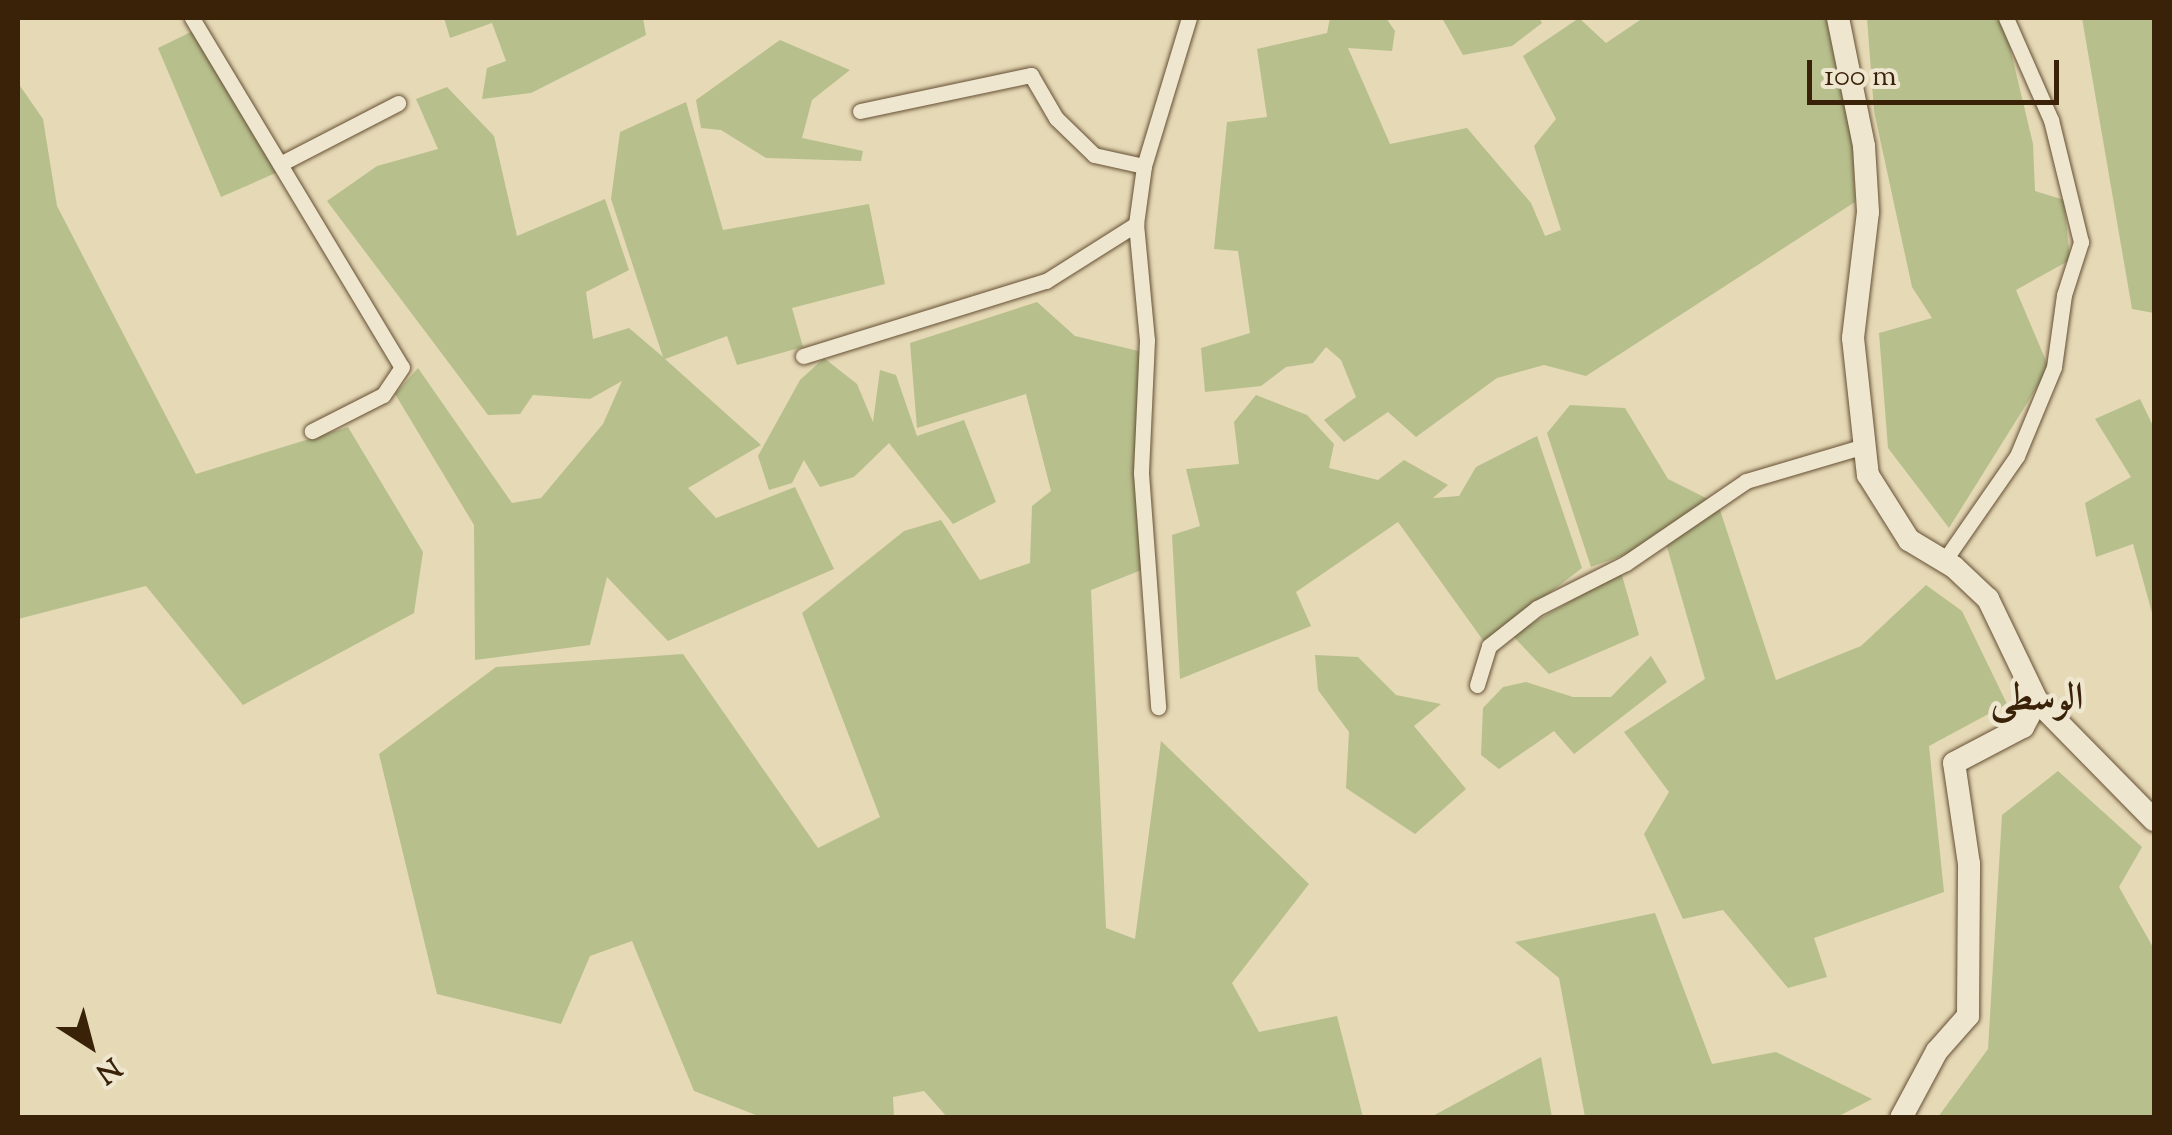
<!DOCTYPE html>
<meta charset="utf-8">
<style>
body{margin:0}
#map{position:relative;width:2172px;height:1135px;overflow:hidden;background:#e6d9b6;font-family:"Sorts Mill Goudy",Amiri,serif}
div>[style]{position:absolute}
.green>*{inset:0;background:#b7bf8d}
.roads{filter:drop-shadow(0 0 2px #655034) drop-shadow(0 0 2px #655034)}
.street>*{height:15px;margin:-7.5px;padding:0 7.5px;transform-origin:7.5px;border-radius:7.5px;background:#efe6d0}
.secondary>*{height:22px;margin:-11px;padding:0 11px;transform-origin:11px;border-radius:11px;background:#efe6d0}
span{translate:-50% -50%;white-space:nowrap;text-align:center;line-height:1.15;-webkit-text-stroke:9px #efe6d0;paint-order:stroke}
.neighbourhood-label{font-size:38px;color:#3a2209;font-weight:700}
.frame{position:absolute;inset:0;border:20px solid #3a2209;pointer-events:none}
.north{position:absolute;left:40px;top:995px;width:100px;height:100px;-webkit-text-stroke:8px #efe6d0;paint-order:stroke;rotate:144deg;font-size:28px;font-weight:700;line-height:40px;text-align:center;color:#3a2209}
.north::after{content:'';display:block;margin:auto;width:35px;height:45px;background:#3a2209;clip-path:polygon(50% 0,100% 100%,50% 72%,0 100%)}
.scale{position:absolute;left:1807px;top:60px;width:252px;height:45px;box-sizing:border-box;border:5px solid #3a2209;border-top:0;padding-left:12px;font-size:30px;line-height:35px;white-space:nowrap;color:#3a2209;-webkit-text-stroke:8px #efe6d0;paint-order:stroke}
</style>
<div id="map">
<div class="green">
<div style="clip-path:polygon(444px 18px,643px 18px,646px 35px,531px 93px,482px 99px,487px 68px,506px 61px,492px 23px,450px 38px)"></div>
<div style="clip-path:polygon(1330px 18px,1386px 18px,1395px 31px,1392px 51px,1348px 48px,1390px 144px,1467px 128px,1531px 203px,1545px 236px,1561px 230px,1534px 146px,1556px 119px,1523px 56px,1579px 18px,1606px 43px,1643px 18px,1826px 18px,1853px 145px,1855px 202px,1586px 376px,1544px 365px,1497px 378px,1416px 437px,1388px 412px,1344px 442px,1324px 420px,1356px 397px,1341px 360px,1326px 347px,1313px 363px,1286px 367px,1261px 386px,1205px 392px,1201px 348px,1250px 333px,1238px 251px,1214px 249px,1227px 122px,1267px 117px,1257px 49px,1327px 33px)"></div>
<div style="clip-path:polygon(1442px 18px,1539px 18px,1542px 23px,1512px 46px,1463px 55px)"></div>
<div style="clip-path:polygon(1867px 18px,2003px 18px,2033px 144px,2035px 191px,2064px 200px,2070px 260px,2016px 290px,2049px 368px,1949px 528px,1888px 448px,1879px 333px,1932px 318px,1912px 287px,1874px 111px)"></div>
<div style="clip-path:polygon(2082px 18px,2154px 18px,2154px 313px,2132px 309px)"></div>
<div style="clip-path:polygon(195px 30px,278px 172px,221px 197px,158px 48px)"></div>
<div style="clip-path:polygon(780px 40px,850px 70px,812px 100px,802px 138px,863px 151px,861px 161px,766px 158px,721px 130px,701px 128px,696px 100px)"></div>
<div style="clip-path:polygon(18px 83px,43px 119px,57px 206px,196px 474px,348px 427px,423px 552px,414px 613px,243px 705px,146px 586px,18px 619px)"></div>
<div style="clip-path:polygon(447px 87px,494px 136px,517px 236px,605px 199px,629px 270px,586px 292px,593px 339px,629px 328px,663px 357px,611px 199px,620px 132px,686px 102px,723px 230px,869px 204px,885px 284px,792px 308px,803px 347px,737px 365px,727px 336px,665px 359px,761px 445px,688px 488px,716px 518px,795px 487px,834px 569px,668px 641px,607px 577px,590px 645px,475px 660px,474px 525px,395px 394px,418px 368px,512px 503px,541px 498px,603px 424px,622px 381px,590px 399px,533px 395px,520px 414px,488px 415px,327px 201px,377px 166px,438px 149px,416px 99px)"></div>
<div style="clip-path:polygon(1037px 302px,1075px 336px,1143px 352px,1149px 567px,1091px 590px,1106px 928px,1135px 939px,1161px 741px,1309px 884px,1232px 983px,1259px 1032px,1337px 1016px,1363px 1117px,947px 1117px,924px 1091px,893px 1097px,894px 1117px,761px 1117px,694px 1091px,632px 941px,590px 956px,561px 1024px,437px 994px,379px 754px,496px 667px,683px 654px,818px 848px,880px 817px,802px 613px,904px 531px,941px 520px,980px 580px,1030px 563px,1032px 506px,1051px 491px,1026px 394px,917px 428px,910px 343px)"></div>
<div style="clip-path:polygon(824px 358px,857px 384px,873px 422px,880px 370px,896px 375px,917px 436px,964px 420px,996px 502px,953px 524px,889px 443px,854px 477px,820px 487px,804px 460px,792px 483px,769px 490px,758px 456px,800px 380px)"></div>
<div style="clip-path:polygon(1256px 395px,1307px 415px,1334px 444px,1329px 468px,1378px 480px,1404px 460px,1448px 485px,1433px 498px,1459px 496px,1476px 467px,1537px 436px,1582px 568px,1485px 643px,1398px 522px,1296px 592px,1311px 626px,1180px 679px,1172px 535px,1200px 526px,1186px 469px,1239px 464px,1234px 422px)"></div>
<div style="clip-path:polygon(2140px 399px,2154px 428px,2154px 620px,2133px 544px,2096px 557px,2085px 503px,2131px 477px,2095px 419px)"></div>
<div style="clip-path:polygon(1570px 405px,1625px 408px,1668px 479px,1718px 504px,1776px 680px,1861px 646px,1926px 585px,1962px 611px,2007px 704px,1929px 746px,1944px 892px,1814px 938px,1827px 977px,1788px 988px,1723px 910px,1683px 919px,1644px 834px,1669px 792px,1624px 732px,1705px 679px,1665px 540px,1591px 567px,1547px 433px)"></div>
<div style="clip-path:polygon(1621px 572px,1639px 635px,1549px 674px,1512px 635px)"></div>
<div style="clip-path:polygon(1315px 655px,1358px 657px,1396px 695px,1441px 704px,1414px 726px,1466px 789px,1415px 834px,1346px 788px,1349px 732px,1318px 690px)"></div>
<div style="clip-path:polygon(1651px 656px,1667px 682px,1574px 754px,1554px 731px,1499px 769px,1481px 755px,1483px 708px,1503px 687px,1526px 682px,1573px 697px,1611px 697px)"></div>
<div style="clip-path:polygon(2058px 771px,2142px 847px,2119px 887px,2154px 949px,2154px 1117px,1938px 1117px,1988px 1049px,2002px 815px)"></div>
<div style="clip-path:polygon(1655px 913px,1712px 1064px,1776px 1052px,1872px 1099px,1837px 1117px,1585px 1117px,1559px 978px,1515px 942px)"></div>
<div style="clip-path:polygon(1541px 1057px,1552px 1117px,1431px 1117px)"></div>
</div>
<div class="roads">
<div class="street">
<div style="left:192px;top:18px;width:407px;rotate:59deg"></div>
<div style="left:402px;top:367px;width:34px;rotate:124deg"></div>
<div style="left:383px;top:395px;width:80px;rotate:153.1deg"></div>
<div style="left:860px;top:111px;width:175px;rotate:-11.9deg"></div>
<div style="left:1031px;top:75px;width:50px;rotate:59.8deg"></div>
<div style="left:1056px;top:118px;width:53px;rotate:44.2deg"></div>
<div style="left:1094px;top:155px;width:51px;rotate:12.4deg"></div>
<div style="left:280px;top:164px;width:133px;rotate:-27.3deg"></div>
<div style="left:1136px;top:224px;width:117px;rotate:84.6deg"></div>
<div style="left:1147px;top:340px;width:133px;rotate:92.6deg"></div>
<div style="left:1141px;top:473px;width:235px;rotate:85.8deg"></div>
<div style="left:803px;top:356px;width:254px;rotate:-17.2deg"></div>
<div style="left:1046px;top:281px;width:107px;rotate:-32.3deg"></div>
<div style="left:1136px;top:224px;width:59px;rotate:-82.1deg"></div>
<div style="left:1144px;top:166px;width:155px;rotate:-73.1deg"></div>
<div style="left:1944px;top:561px;width:128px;rotate:-55.2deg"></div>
<div style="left:2017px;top:456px;width:96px;rotate:-67.4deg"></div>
<div style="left:2054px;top:367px;width:73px;rotate:-82.1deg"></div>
<div style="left:2064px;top:295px;width:56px;rotate:-72.2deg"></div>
<div style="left:2081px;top:242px;width:126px;rotate:-103.8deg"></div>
<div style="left:2051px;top:120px;width:111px;rotate:-113.8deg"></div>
<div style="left:1477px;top:685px;width:41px;rotate:-72.9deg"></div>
<div style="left:1489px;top:646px;width:61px;rotate:-38.4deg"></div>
<div style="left:1537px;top:608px;width:100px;rotate:-26.8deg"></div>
<div style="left:1626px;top:563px;width:145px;rotate:-34.3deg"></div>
<div style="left:1746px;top:481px;width:123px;rotate:-16.5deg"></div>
</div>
<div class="secondary">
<div style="left:1838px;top:18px;width:131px;rotate:78.5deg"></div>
<div style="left:1864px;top:146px;width:66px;rotate:86.5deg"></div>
<div style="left:1868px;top:212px;width:127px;rotate:96.8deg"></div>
<div style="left:1853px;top:338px;width:138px;rotate:83.8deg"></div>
<div style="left:1868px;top:475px;width:77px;rotate:57.8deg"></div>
<div style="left:1909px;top:540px;width:52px;rotate:31deg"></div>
<div style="left:1954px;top:567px;width:47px;rotate:43.3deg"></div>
<div style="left:1988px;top:599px;width:113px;rotate:64.3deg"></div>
<div style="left:2037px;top:701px;width:167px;rotate:45.5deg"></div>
<div style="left:1901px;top:1118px;width:76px;rotate:-61.8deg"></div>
<div style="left:1937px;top:1051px;width:47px;rotate:-48.5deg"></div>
<div style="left:1968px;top:1016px;width:152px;rotate:-89.6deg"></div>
<div style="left:1969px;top:864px;width:102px;rotate:-98.4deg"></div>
<div style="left:1954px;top:763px;width:78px;rotate:-27.6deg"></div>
<div style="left:2023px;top:727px;width:30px;rotate:-62deg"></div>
</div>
</div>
<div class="neighbourhood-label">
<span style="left:2037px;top:701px">الوسطى</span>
</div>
<div class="frame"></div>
<div class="north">N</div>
<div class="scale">100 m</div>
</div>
